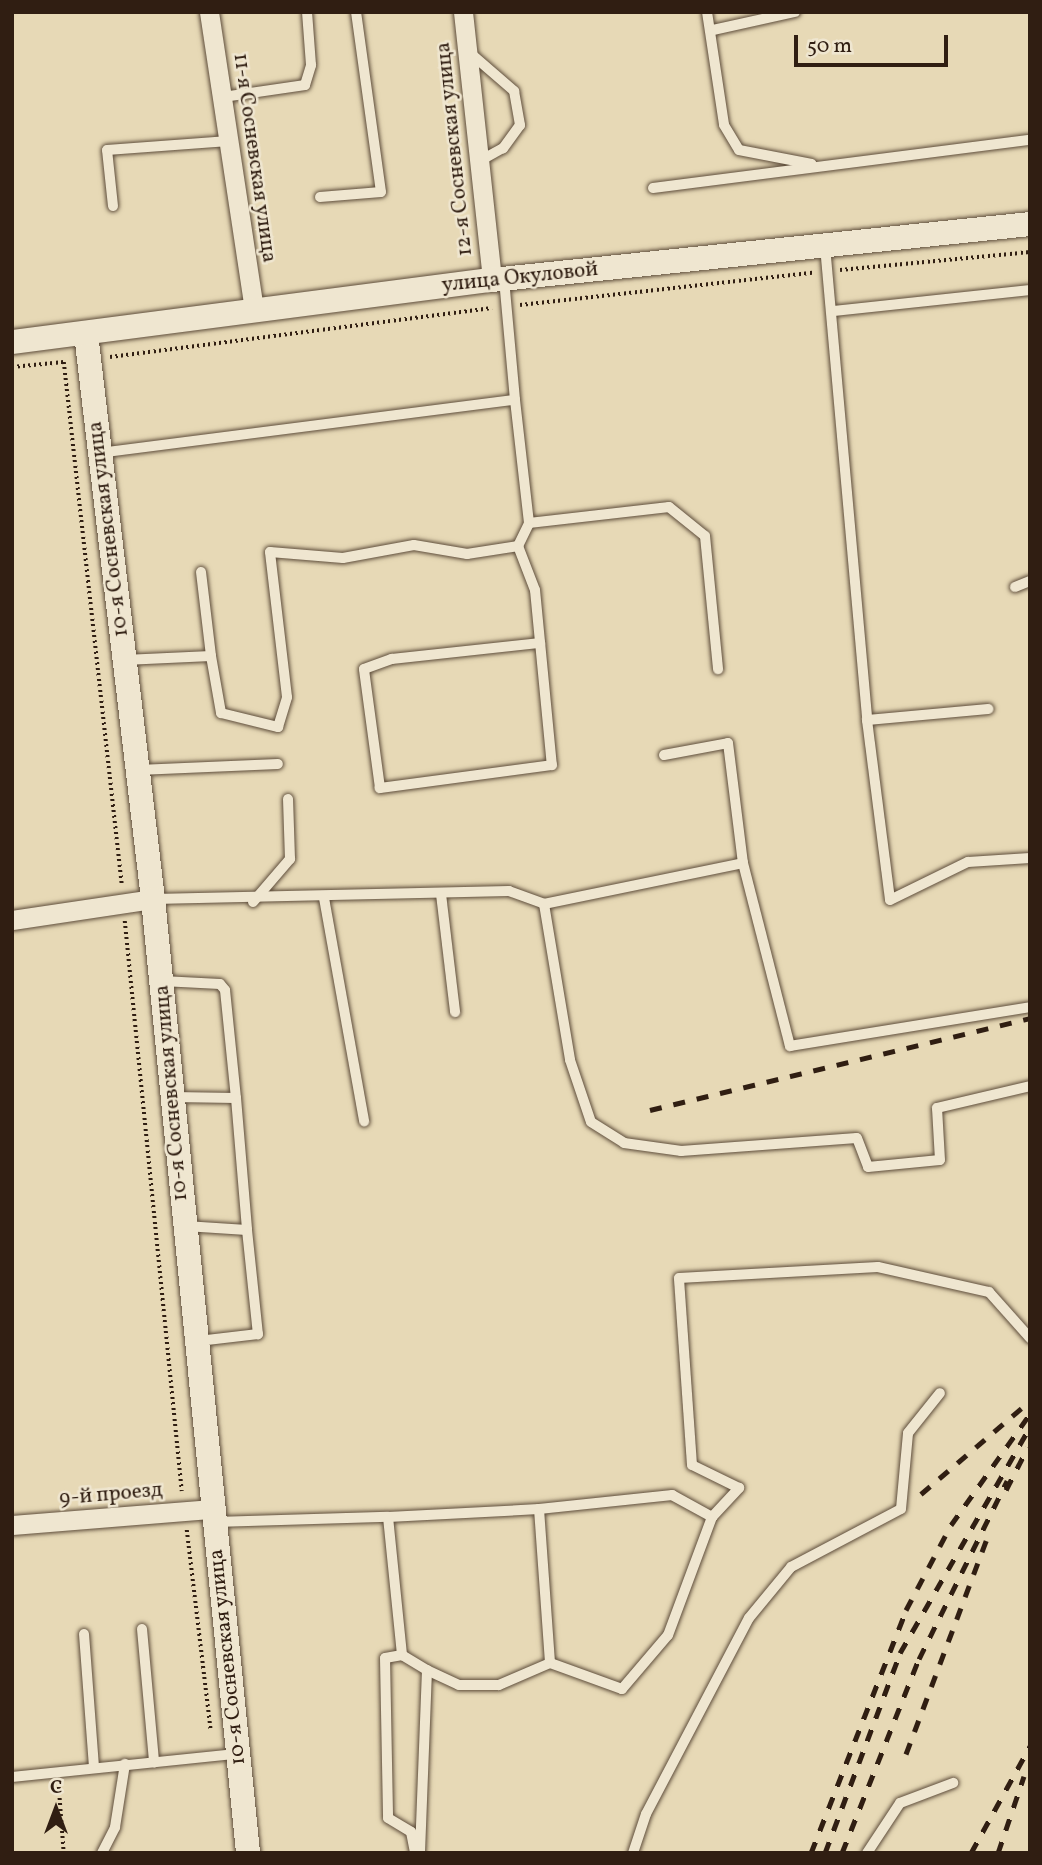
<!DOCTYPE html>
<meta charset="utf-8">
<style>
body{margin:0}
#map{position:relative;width:1042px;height:1865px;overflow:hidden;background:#e7d9b6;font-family:Vollkorn,serif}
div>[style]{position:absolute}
.path>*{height:3.5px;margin-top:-1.75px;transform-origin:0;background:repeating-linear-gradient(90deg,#301e12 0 2px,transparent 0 5.5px)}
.roads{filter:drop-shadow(0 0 2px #5e4d3b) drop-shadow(0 0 2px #5e4d3b)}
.service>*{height:10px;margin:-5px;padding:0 5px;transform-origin:5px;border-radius:5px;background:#efe6d0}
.minor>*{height:19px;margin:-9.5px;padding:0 9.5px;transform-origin:9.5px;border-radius:9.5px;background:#efe6d0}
.tertiary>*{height:24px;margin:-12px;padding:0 12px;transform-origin:12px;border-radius:12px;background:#efe6d0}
.rail>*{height:5px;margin-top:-2.5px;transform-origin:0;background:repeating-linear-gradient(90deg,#301e12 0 12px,transparent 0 24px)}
span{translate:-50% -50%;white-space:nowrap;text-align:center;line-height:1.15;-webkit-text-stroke:5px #efe6d0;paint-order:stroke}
.street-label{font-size:21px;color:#301e12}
.frame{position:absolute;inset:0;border:14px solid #301e12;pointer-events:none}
.north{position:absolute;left:21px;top:1774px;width:70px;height:70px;-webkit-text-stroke:5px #efe6d0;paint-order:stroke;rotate:0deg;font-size:19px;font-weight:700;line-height:28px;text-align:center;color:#301e12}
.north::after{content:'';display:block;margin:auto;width:24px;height:32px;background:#301e12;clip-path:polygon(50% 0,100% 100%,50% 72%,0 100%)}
.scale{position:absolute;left:794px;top:35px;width:154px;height:32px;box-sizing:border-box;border:4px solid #301e12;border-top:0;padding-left:9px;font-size:21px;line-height:24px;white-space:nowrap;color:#301e12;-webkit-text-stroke:5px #efe6d0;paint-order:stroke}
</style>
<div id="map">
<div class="path">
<div style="left:840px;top:270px;width:191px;rotate:-5.4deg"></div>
<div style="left:520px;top:305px;width:294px;rotate:-6.3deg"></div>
<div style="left:110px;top:357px;width:385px;rotate:-7.3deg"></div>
<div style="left:64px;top:362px;width:526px;rotate:83.67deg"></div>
<div style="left:12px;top:367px;width:52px;rotate:-5.5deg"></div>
<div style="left:125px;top:921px;width:573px;rotate:84.29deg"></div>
<div style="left:187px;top:1530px;width:202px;rotate:83.2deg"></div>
<div style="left:59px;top:1787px;width:66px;rotate:85.7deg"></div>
</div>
<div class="roads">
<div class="service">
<div style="left:707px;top:12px;width:114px;rotate:81.4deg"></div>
<div style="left:724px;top:125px;width:29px;rotate:59deg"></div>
<div style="left:739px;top:150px;width:74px;rotate:10.9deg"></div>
<div style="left:713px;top:30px;width:84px;rotate:-12.4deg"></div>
<div style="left:469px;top:52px;width:60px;rotate:40.9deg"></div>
<div style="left:514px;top:91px;width:35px;rotate:80deg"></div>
<div style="left:520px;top:125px;width:29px;rotate:126deg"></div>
<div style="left:503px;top:148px;width:26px;rotate:151deg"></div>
<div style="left:223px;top:97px;width:83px;rotate:-8.3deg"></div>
<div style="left:305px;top:85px;width:21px;rotate:-73deg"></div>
<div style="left:311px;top:65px;width:53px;rotate:-94.3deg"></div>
<div style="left:653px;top:188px;width:380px;rotate:-7.3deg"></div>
<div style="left:320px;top:197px;width:61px;rotate:-4.7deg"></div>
<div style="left:381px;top:192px;width:182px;rotate:-97.9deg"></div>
<div style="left:113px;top:206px;width:56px;rotate:-96.1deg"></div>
<div style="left:107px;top:150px;width:122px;rotate:-4.2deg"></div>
<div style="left:825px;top:246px;width:476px;rotate:84.9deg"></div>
<div style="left:867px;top:720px;width:122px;rotate:-5.2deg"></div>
<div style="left:504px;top:279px;width:121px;rotate:84.8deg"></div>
<div style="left:834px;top:311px;width:197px;rotate:-6.1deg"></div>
<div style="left:99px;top:453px;width:419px;rotate:-7.3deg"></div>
<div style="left:515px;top:400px;width:124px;rotate:83.5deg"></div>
<div style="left:518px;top:546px;width:47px;rotate:68.9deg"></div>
<div style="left:535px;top:590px;width:176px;rotate:84.5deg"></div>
<div style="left:552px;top:765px;width:174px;rotate:172.4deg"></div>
<div style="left:380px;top:788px;width:120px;rotate:-97.7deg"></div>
<div style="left:364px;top:669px;width:30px;rotate:-20deg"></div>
<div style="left:392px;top:659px;width:149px;rotate:-6.2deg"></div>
<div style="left:201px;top:572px;width:85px;rotate:83.2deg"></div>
<div style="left:1015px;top:587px;width:16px;rotate:-22deg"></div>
<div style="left:124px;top:660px;width:87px;rotate:-2.6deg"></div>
<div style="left:211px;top:656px;width:58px;rotate:80deg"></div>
<div style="left:221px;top:713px;width:59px;rotate:13.8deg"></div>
<div style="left:278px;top:727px;width:31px;rotate:-73deg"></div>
<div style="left:287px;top:697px;width:146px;rotate:-96.7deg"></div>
<div style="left:270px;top:552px;width:73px;rotate:4.7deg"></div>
<div style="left:343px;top:558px;width:72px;rotate:-10.4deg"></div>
<div style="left:414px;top:545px;width:54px;rotate:9.6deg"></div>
<div style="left:467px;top:554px;width:52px;rotate:-8.9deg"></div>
<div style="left:518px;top:546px;width:25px;rotate:-64deg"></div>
<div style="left:529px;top:523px;width:141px;rotate:-6.5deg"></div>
<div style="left:669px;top:507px;width:46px;rotate:38.9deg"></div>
<div style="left:705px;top:536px;width:134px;rotate:84.4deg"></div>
<div style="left:867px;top:720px;width:181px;rotate:82.7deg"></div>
<div style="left:890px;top:900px;width:87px;rotate:-26deg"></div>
<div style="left:968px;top:862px;width:62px;rotate:-3.7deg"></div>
<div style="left:664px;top:755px;width:65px;rotate:-10.6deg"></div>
<div style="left:728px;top:743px;width:121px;rotate:82.9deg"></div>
<div style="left:138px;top:770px;width:140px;rotate:-2.5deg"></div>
<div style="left:441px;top:894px;width:119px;rotate:83.2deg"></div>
<div style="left:324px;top:898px;width:227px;rotate:79.8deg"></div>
<div style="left:154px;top:899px;width:355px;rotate:-1.3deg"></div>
<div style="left:509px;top:891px;width:37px;rotate:20deg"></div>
<div style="left:544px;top:904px;width:203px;rotate:-11.6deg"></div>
<div style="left:743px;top:863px;width:189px;rotate:75.6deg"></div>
<div style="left:790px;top:1046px;width:243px;rotate:-9.2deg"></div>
<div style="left:253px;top:902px;width:57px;rotate:-49.3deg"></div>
<div style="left:290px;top:859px;width:60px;rotate:-91.9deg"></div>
<div style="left:544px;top:904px;width:158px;rotate:80.5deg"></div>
<div style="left:570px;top:1060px;width:65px;rotate:71.3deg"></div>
<div style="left:591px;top:1122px;width:39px;rotate:32deg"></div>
<div style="left:624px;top:1143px;width:58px;rotate:8deg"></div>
<div style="left:681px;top:1151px;width:176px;rotate:-4.2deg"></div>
<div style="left:857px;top:1138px;width:31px;rotate:69deg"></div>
<div style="left:868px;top:1167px;width:72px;rotate:-5.6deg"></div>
<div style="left:940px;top:1160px;width:52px;rotate:-93.3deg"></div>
<div style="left:937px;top:1108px;width:96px;rotate:-13.3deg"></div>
<div style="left:162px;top:981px;width:58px;rotate:3deg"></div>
<div style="left:220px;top:984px;width:8px;rotate:50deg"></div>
<div style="left:225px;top:990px;width:109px;rotate:84.2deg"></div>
<div style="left:173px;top:1097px;width:63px;rotate:0.9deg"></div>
<div style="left:236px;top:1098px;width:132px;rotate:85.2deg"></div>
<div style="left:185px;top:1226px;width:62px;rotate:3.7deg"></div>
<div style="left:247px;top:1230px;width:105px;rotate:84deg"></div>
<div style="left:258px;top:1334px;width:60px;rotate:173.3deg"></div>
<div style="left:539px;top:1509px;width:134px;rotate:-6deg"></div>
<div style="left:672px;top:1495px;width:46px;rotate:28.8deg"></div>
<div style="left:712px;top:1517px;width:126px;rotate:110.4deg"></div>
<div style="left:668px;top:1635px;width:71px;rotate:130.4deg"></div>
<div style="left:622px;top:1689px;width:77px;rotate:-160.1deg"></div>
<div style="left:388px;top:1517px;width:151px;rotate:-3deg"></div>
<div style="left:539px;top:1509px;width:154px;rotate:85.9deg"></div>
<div style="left:550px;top:1663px;width:56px;rotate:156.7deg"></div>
<div style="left:499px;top:1685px;width:40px;rotate:180deg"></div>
<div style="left:459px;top:1685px;width:35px;rotate:-155deg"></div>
<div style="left:712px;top:1517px;width:40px;rotate:-47deg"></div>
<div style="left:739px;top:1488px;width:52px;rotate:-153.9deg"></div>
<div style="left:692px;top:1465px;width:187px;rotate:-94deg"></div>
<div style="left:679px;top:1278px;width:199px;rotate:-3.2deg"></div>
<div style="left:878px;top:1267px;width:114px;rotate:12.7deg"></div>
<div style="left:989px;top:1292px;width:62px;rotate:48.3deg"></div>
<div style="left:215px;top:1522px;width:173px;rotate:-1.7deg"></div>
<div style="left:388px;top:1517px;width:139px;rotate:84.2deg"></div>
<div style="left:402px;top:1655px;width:17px;rotate:170deg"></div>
<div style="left:385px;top:1658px;width:160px;rotate:88.9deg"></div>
<div style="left:388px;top:1818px;width:27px;rotate:31deg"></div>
<div style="left:411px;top:1832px;width:21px;rotate:79deg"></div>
<div style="left:142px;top:1629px;width:134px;rotate:84.8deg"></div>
<div style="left:84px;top:1634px;width:133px;rotate:85.7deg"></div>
<div style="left:402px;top:1655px;width:29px;rotate:31deg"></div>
<div style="left:427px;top:1670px;width:183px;rotate:92.2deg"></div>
<div style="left:12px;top:1777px;width:225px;rotate:-5.9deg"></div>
<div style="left:102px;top:1853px;width:29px;rotate:-63deg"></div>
<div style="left:115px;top:1827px;width:64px;rotate:-81deg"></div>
<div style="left:633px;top:1853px;width:41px;rotate:-71.6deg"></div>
<div style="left:646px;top:1814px;width:221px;rotate:-62.3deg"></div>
<div style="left:749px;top:1618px;width:66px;rotate:-50.5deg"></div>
<div style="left:791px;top:1567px;width:124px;rotate:-27.8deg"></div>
<div style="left:901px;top:1509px;width:76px;rotate:-84.7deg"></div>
<div style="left:908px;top:1433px;width:51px;rotate:-51.3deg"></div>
<div style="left:867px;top:1853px;width:60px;rotate:-56.6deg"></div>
<div style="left:900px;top:1803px;width:57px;rotate:-20.7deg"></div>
</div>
<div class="minor">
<div style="left:209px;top:12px;width:302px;rotate:81.4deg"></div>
<div style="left:463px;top:12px;width:270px;rotate:83.8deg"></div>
<div style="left:12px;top:920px;width:143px;rotate:-8.5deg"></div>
<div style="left:12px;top:1525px;width:201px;rotate:-4.6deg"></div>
</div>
<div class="tertiary">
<div style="left:86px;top:334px;width:569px;rotate:83.24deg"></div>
<div style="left:153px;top:899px;width:959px;rotate:84.31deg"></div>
<div style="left:12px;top:342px;width:484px;rotate:-7.4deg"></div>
<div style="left:492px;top:280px;width:541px;rotate:-5.94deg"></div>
</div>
</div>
<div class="rail">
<div style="left:650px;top:1110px;width:391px;rotate:-13.6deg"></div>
<div style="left:1006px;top:1490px;width:48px;rotate:-62.9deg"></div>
<div style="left:921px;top:1494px;width:143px;rotate:-40.5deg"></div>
<div style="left:906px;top:1754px;width:233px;rotate:-69.4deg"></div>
<div style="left:811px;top:1853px;width:261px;rotate:-68.6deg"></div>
<div style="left:906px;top:1610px;width:96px;rotate:-62.1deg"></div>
<div style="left:951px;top:1525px;width:136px;rotate:-54.6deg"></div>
<div style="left:825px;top:1853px;width:214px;rotate:-69.4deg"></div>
<div style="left:900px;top:1653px;width:261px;rotate:-60.1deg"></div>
<div style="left:842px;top:1853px;width:209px;rotate:-68.4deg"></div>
<div style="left:919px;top:1659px;width:199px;rotate:-63.7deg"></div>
<div style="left:971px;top:1853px;width:122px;rotate:-61.1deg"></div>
<div style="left:998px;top:1853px;width:81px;rotate:-71.3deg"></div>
</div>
<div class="street-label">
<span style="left:455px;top:149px;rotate:-96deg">12-я Сосневская улица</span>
<span style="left:254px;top:158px;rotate:82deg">11-я Сосневская улица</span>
<span style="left:520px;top:278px;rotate:-6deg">улица Окуловой</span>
<span style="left:109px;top:529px;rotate:-97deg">10-я Сосневская улица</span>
<span style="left:172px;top:1093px;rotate:-95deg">10-я Сосневская улица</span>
<span style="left:111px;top:1495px;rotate:-5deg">9-й проезд</span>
<span style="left:228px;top:1657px;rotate:-96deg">10-я Сосневская улица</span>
</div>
<div class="frame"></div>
<div class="north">С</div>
<div class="scale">50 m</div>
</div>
